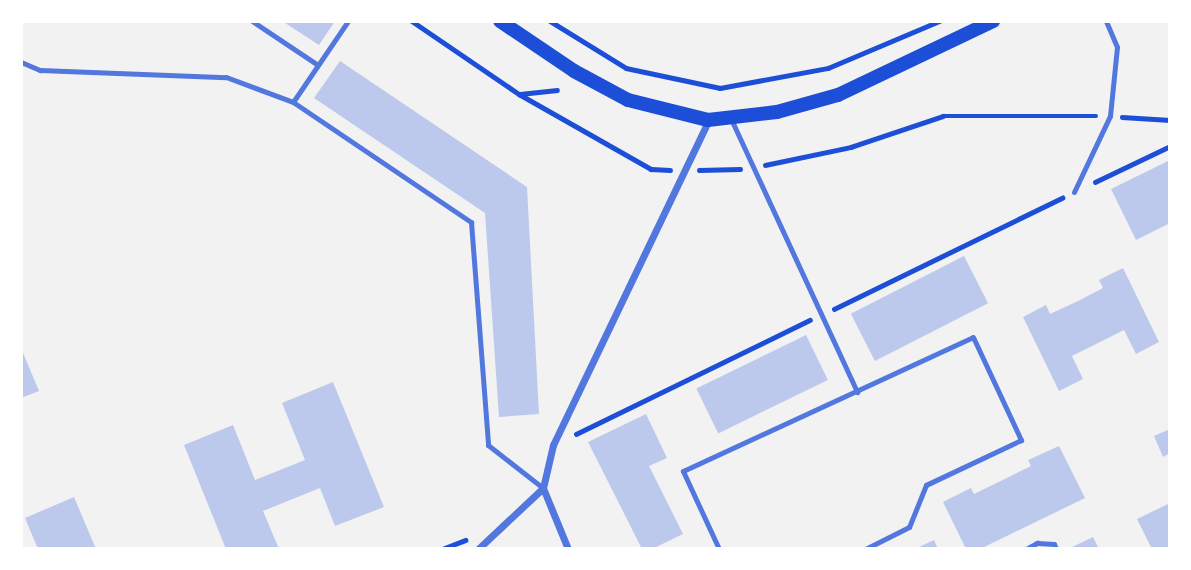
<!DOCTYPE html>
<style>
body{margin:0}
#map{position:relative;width:1191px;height:570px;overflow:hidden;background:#f2f2f2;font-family:"Exo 2",sans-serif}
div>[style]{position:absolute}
.building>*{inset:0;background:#bdc9ec;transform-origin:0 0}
.path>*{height:4.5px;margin:-2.25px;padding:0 2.25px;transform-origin:2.25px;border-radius:2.25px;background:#1d4ed8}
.service>*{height:5px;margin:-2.5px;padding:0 2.5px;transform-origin:2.5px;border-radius:2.5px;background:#5277de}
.minor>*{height:7px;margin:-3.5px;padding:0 3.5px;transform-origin:3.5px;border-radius:3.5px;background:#5277de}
.secondary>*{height:14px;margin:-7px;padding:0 7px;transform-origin:7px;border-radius:7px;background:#1d4ed8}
span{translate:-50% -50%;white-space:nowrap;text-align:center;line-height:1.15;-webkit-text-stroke:7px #fff;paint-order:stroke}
.frame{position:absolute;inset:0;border:23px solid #fff;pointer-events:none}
</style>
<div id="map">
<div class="building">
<div style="clip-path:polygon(282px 21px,335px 21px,319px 45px)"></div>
<div style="clip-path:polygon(340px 61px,527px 187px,539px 414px,499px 417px,485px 213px,314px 98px)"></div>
<div style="clip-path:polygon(1170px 160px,1170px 223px,1136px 240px,1111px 189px)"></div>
<div style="left:964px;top:256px;width:53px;height:127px;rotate:63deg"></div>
<div style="clip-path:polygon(1123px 268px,1159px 342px,1136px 354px,1124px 330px,1072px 356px,1083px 379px,1059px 391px,1023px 317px,1046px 305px,1050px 314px,1078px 301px,1103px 288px,1099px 280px)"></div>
<div style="left:806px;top:335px;width:50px;height:122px;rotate:64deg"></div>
<div style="clip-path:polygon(21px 348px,39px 391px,21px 398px)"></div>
<div style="clip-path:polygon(333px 382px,384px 507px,335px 526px,320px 488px,263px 511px,279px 549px,226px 549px,184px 445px,233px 425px,255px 480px,305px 460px,282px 403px)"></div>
<div style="clip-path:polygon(646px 414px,667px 458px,649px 466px,683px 534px,652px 549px,642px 549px,588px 442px)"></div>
<div style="clip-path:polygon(1170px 429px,1170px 453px,1163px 457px,1154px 436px)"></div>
<div style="clip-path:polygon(1059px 446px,1085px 498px,980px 549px,966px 549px,943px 502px,971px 488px,974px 494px,1031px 466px,1028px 460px)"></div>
<div style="clip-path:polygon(74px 497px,96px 549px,38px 549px,25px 518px)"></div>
<div style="clip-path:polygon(1170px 503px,1170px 549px,1152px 549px,1137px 519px)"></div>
<div style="clip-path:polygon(1093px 537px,1099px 549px,1068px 549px)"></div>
<div style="clip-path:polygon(934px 540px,938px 549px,915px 549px)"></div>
</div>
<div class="path">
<div style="left:412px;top:21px;width:130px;rotate:34.3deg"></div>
<div style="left:519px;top:94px;width:152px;rotate:29.6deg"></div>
<div style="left:651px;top:169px;width:19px;rotate:3deg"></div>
<div style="left:550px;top:21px;width:89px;rotate:31.7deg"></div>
<div style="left:626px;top:68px;width:96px;rotate:12deg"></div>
<div style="left:720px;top:88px;width:110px;rotate:-10.5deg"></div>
<div style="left:828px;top:68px;width:121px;rotate:-22.9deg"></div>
<div style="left:520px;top:94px;width:37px;rotate:-6deg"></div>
<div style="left:1122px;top:117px;width:48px;rotate:3.6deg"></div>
<div style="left:765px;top:165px;width:88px;rotate:-11.8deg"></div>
<div style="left:851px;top:147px;width:97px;rotate:-18.6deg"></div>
<div style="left:943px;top:116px;width:153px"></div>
<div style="left:699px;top:170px;width:41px;rotate:-1.4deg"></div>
<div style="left:1095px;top:182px;width:83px;rotate:-25.6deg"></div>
<div style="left:834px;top:309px;width:254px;rotate:-26deg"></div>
<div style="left:576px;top:434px;width:260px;rotate:-26deg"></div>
<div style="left:442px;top:549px;width:25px;rotate:-21deg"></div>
</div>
<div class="service">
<div style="left:252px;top:21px;width:79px;rotate:33.7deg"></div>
<div style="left:21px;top:62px;width:21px;rotate:23deg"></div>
<div style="left:40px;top:70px;width:186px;rotate:2.2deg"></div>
<div style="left:226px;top:77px;width:72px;rotate:20.5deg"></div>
<div style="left:293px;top:102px;width:215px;rotate:34deg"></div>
<div style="left:471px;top:222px;width:224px;rotate:85.6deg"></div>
<div style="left:488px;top:445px;width:70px;rotate:38deg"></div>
<div style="left:293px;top:102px;width:98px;rotate:-55.8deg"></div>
<div style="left:731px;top:119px;width:301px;rotate:65.2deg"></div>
<div style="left:1074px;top:192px;width:84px;rotate:-64.7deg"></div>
<div style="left:1110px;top:116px;width:69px;rotate:-84.2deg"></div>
<div style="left:1117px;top:47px;width:28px;rotate:-113deg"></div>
<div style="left:719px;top:549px;width:86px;rotate:-114.8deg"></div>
<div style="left:683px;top:471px;width:319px;rotate:-24.8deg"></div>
<div style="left:973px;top:337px;width:114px;rotate:65deg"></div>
<div style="left:1021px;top:440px;width:105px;rotate:154.7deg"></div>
<div style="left:926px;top:485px;width:45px;rotate:112deg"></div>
<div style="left:909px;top:527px;width:49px;rotate:153.4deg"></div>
<div style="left:1026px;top:549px;width:13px;rotate:-29deg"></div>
<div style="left:1037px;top:543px;width:17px;rotate:3deg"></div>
<div style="left:1054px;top:544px;width:5px;rotate:68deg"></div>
</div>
<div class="minor">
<div style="left:543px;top:488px;width:66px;rotate:67.7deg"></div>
<div style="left:478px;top:549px;width:89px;rotate:-43.2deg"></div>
<div style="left:543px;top:488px;width:44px;rotate:-76.9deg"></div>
<div style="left:553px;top:445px;width:359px;rotate:-64.4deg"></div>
</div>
<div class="secondary">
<div style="left:500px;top:21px;width:89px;rotate:34deg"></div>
<div style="left:574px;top:71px;width:61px;rotate:28.2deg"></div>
<div style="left:628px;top:100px;width:82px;rotate:14deg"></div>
<div style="left:708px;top:120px;width:69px;rotate:-6.6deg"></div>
<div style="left:777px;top:112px;width:63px;rotate:-15.6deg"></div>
<div style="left:838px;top:95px;width:172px;rotate:-25.5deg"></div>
</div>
<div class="frame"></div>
</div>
